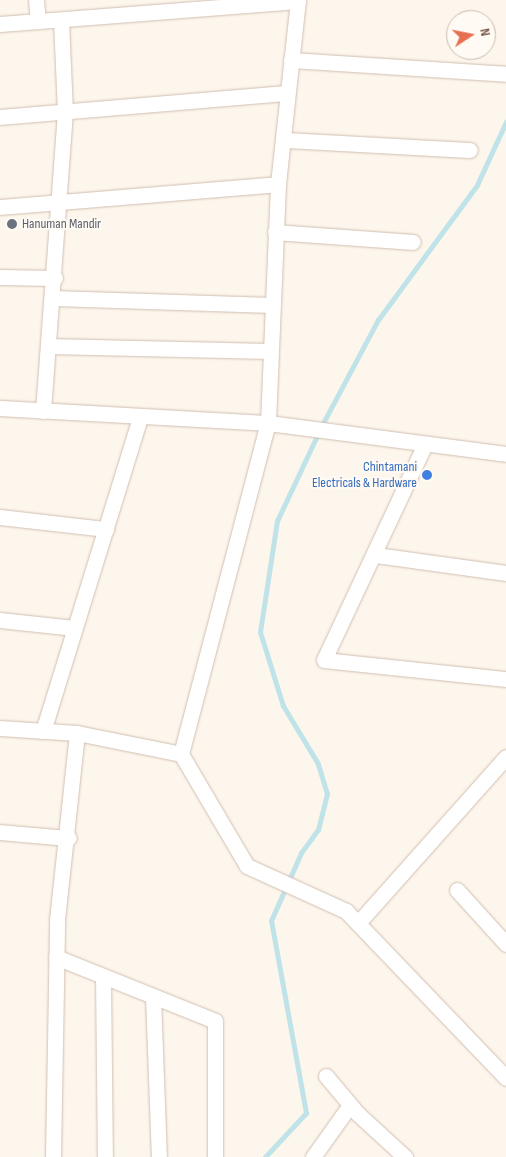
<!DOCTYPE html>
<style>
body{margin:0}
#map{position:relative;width:506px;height:1157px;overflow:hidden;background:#fdf6ec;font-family:"Sofia Sans Condensed",sans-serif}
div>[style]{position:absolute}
.stream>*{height:4.5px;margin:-2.25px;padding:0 2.25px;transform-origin:2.25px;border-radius:2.25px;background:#bfe3e8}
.roads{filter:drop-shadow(0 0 1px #d1beb0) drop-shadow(0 0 1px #d1beb0)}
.minor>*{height:15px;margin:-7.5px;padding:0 7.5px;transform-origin:7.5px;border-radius:7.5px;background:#fff}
.dots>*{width:14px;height:14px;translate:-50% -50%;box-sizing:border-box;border:2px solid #fffaf3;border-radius:50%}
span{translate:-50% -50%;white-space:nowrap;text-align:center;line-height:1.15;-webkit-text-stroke:4px #fffaf3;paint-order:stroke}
.worship-label{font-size:14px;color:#5b616d}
.left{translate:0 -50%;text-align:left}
.shop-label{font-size:14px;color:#366cbe}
.right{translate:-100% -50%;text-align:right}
.north{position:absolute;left:446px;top:10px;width:50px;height:50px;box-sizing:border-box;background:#fffaf3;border:1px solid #cabbb1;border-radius:50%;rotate:79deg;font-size:14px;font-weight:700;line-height:20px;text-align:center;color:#7a5c4d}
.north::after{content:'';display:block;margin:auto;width:18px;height:22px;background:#e76f51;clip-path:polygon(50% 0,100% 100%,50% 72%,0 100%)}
</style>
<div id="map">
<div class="stream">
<div style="left:321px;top:427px;width:121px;rotate:-62deg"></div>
<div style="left:378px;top:320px;width:167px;rotate:-53.7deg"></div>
<div style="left:477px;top:185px;width:69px;rotate:-65.3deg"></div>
<div style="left:265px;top:1157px;width:60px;rotate:-47deg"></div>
<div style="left:306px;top:1113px;width:195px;rotate:-100.3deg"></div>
<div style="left:271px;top:921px;width:74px;rotate:-66.2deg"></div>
<div style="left:301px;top:853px;width:29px;rotate:-54deg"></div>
<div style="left:318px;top:830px;width:37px;rotate:-76deg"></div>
<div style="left:327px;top:794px;width:31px;rotate:-107deg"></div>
<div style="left:318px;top:764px;width:68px;rotate:-121.1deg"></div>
<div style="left:283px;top:706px;width:77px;rotate:-107.3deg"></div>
<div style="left:260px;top:632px;width:112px;rotate:-81.3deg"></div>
<div style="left:277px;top:521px;width:96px;rotate:-64.8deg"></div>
</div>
<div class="roads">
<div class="minor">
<div style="left:36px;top:0;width:21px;rotate:85deg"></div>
<div style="left:0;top:24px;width:299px;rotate:-4.4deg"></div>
<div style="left:291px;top:60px;width:215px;rotate:3.7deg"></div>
<div style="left:0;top:117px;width:288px;rotate:-4.8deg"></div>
<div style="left:285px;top:140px;width:185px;rotate:3.1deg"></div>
<div style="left:0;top:207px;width:279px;rotate:-4.7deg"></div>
<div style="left:275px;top:232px;width:138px;rotate:4.1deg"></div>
<div style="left:0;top:277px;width:55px;rotate:1deg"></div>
<div style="left:53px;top:298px;width:219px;rotate:1.8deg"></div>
<div style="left:48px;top:346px;width:222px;rotate:1.3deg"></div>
<div style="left:0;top:408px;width:268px;rotate:3.2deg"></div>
<div style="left:268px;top:423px;width:240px;rotate:7.4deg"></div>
<div style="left:43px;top:411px;width:300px;rotate:-85.8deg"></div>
<div style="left:65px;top:112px;width:92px;rotate:-92.5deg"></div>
<div style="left:425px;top:444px;width:238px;rotate:115.1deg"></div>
<div style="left:324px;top:660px;width:183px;rotate:6deg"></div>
<div style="left:0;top:517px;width:107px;rotate:6.5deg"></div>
<div style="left:376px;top:555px;width:131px;rotate:7.9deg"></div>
<div style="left:0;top:620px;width:75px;rotate:6.1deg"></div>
<div style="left:0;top:728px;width:77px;rotate:3.7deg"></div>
<div style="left:77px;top:733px;width:106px;rotate:11.4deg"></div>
<div style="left:181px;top:754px;width:130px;rotate:59.5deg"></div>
<div style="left:247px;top:866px;width:109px;rotate:24.4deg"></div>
<div style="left:346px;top:911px;width:231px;rotate:46.2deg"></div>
<div style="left:43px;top:731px;width:329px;rotate:-72.8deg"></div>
<div style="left:181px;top:754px;width:342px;rotate:-75.3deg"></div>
<div style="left:268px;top:423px;width:239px;rotate:-87.6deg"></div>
<div style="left:278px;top:184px;width:185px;rotate:-83.8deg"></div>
<div style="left:0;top:832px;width:69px;rotate:5deg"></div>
<div style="left:457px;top:890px;width:73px;rotate:47.8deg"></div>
<div style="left:358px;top:923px;width:222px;rotate:-48.3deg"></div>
<div style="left:56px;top:957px;width:171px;rotate:21.9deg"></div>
<div style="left:215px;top:1021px;width:136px;rotate:90deg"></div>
<div style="left:103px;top:976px;width:181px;rotate:89.4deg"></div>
<div style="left:153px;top:996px;width:161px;rotate:87.9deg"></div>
<div style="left:326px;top:1076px;width:50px;rotate:49.9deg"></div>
<div style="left:358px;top:1114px;width:64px;rotate:42.5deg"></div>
<div style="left:53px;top:1157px;width:237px;rotate:-89deg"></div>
<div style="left:57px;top:920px;width:188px;rotate:-83.9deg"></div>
<div style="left:313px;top:1157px;width:64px;rotate:-54.6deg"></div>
</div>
</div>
<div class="dots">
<div style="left:12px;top:224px;background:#6b7280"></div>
<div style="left:427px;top:475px;background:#3f7fe0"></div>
</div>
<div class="worship-label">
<span class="left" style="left:22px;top:224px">Hanuman Mandir</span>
</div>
<div class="shop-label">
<span class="right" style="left:417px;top:475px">Chintamani<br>Electricals &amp; Hardware</span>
</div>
<div class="north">N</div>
</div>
